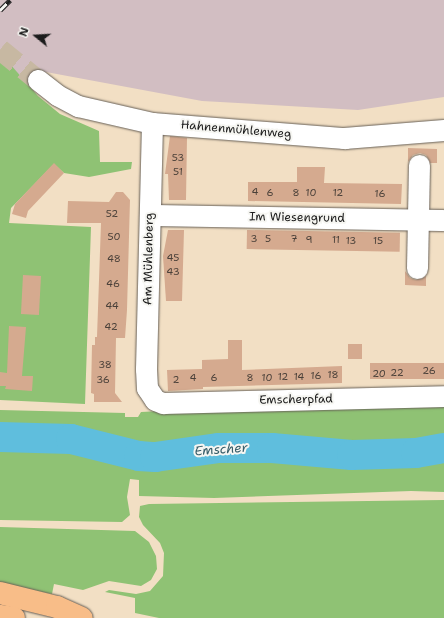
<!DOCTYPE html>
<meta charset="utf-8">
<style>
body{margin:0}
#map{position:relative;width:444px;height:618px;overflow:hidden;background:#f2dfc4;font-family:"Shantell Sans",sans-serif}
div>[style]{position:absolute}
.industrial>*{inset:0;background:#d2bec2}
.green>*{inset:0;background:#8fc274}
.river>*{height:30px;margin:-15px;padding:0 15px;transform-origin:15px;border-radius:15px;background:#5fbedd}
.building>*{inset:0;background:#d5aa8f;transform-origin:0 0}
.minor-tunnel>*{height:21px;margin-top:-10.5px;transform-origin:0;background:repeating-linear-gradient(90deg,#c7b8a2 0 21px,transparent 0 31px)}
.roads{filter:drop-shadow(0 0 1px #676057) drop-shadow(0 0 1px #676057)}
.minor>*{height:21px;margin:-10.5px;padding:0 10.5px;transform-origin:10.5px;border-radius:10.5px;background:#fff}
.major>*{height:22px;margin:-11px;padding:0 11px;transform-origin:11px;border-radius:11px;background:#f8bd88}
.rail>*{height:4.5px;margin-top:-2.25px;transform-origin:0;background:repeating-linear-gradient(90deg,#f6f6f2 0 9px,#1c1c1c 0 18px);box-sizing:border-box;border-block:1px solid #1c1c1c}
span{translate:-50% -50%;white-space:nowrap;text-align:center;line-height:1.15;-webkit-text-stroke:4px #f6f6f2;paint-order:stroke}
.number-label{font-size:10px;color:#4a4039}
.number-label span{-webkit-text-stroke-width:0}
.street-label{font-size:12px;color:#1c1c1c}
.water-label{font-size:13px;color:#375d69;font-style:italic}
.north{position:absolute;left:16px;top:16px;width:40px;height:40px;-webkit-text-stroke:3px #f6f6f2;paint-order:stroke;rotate:288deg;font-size:11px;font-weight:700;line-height:16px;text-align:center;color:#1c1c1c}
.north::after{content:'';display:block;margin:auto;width:14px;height:18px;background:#1c1c1c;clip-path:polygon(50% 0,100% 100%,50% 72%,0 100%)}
</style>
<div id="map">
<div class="industrial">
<div style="clip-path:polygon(0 0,444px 0,444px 97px,358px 110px,202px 101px,46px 72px,0 122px)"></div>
</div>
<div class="green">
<div style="clip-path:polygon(3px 56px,38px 96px,60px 114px,99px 131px,100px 162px,132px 162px,131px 169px,89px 177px,64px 173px,54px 164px,11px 208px,9px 223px,91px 227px,85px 404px,0 400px,0 59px)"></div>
<div style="clip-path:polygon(444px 403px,444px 492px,411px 491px,214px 498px,139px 496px,139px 480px,130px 479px,127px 497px,130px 515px,122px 522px,0 520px,0 410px,125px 413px,125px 417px,138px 417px,141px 412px,201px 409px)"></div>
<div style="clip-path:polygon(444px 500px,444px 618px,159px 618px,135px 613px,135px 598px,105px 592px,109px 590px,136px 594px,150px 591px,163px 576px,164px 553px,160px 543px,143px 525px,139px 517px,140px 506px,149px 504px)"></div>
<div style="clip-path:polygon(0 527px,135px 531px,149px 542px,156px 556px,157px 569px,151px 580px,141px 586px,109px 581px,83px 590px,54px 584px,52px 594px,0 583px)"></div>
</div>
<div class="river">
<div style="left:0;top:437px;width:71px;rotate:1.6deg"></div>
<div style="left:71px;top:439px;width:70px;rotate:14deg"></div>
<div style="left:139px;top:456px;width:16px;rotate:4deg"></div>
<div style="left:155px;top:457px;width:65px;rotate:-8deg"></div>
<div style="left:219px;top:448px;width:53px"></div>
<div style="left:272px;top:448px;width:80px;rotate:5deg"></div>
<div style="left:352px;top:455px;width:64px;rotate:-1.8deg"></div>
<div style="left:416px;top:453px;width:28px;rotate:-10deg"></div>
</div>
<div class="building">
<div style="clip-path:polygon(170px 136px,187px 138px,186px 200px,169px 200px,168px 174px,165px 174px)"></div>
<div style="clip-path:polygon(408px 148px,437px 149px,437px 163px,430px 163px,426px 155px,420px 153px,413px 155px,408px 162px)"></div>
<div style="clip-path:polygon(54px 163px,64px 173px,28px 211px,26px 218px,12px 214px,15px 204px)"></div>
<div style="clip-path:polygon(297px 167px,325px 167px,324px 183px,402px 184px,401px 204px,248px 201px,248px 182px,297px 182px)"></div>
<div style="clip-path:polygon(116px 192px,123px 192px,130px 200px,127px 310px,125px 338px,116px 338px,115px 393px,122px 402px,94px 402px,94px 394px,91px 393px,92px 345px,95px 345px,95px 337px,97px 337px,101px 223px,67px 223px,68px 201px,109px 202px)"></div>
<div style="clip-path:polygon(168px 230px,184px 230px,182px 301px,166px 301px,163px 256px)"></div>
<div style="left:247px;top:230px;width:153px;height:19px;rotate:1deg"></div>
<div style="clip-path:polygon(405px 271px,410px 278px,416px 280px,426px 276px,426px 286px,405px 285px)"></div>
<div style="left:23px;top:275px;width:18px;height:39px;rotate:3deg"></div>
<div style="clip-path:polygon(9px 326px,26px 327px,22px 376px,33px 376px,32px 391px,5px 389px,6px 386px,0 386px,0 372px,7px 373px)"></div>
<div style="clip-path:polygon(228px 340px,242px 340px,242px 370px,342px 366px,342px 383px,203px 387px,203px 389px,168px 391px,167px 370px,202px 369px,202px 360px,228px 359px)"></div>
<div style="left:348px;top:344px;width:14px;height:15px"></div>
<div style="left:444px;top:363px;width:16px;height:74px;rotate:90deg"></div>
</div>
<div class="minor-tunnel">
<div style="left:0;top:49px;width:49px;rotate:39.2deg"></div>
</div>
<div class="roads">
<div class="minor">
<div style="left:38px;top:80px;width:24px;rotate:38deg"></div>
<div style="left:57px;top:95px;width:24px;rotate:28deg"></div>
<div style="left:78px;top:106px;width:76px;rotate:12.9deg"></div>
<div style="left:152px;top:123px;width:193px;rotate:4.5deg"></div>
<div style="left:344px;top:138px;width:100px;rotate:-4.6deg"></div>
<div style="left:152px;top:123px;width:246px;rotate:91.4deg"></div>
<div style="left:146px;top:369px;width:19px;rotate:87deg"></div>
<div style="left:147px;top:388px;width:14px;rotate:56deg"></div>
<div style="left:155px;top:400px;width:9px;rotate:21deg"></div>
<div style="left:163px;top:403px;width:281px;rotate:-1.4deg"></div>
<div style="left:150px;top:215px;width:294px;rotate:1deg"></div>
<div style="left:417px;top:268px;width:103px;rotate:-88.9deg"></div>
</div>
<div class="major">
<div style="left:0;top:593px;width:59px;rotate:13.8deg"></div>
<div style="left:57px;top:607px;width:27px;rotate:24deg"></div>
<div style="left:0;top:616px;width:14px;rotate:8deg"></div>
</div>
</div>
<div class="rail">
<div style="left:0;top:10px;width:14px;rotate:-45deg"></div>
</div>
<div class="number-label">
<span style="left:178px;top:158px">53</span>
<span style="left:178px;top:172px">51</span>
<span style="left:255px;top:192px">4</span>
<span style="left:270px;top:193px">6</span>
<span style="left:296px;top:193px">8</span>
<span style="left:311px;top:193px">10</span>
<span style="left:338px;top:193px">12</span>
<span style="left:380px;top:194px">16</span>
<span style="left:112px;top:214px">52</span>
<span style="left:114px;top:237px">50</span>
<span style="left:254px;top:239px">3</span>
<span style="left:268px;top:239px">5</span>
<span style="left:294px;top:239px">7</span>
<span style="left:309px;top:240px">9</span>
<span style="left:336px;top:240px">11</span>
<span style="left:351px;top:241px">13</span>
<span style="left:378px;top:241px">15</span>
<span style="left:173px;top:258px">45</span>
<span style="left:114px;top:259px">48</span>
<span style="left:173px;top:272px">43</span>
<span style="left:113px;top:284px">46</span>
<span style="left:112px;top:306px">44</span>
<span style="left:111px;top:327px">42</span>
<span style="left:105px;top:365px">38</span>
<span style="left:429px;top:371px">26</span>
<span style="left:397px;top:373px">22</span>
<span style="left:379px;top:374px">20</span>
<span style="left:333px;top:375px">18</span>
<span style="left:316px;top:376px">16</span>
<span style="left:283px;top:377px">12</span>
<span style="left:299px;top:377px">14</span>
<span style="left:193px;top:378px">4</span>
<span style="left:214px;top:378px">6</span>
<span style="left:250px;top:378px">8</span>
<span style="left:267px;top:378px">10</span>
<span style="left:103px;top:380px">36</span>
<span style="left:176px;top:380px">2</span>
</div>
<div class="street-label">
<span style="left:236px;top:130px;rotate:5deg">Hahnenmühlenweg</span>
<span style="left:297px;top:218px;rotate:1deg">Im Wiesengrund</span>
<span style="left:149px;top:259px;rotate:-89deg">Am Mühlenberg</span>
<span style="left:296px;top:400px;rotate:-1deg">Emscherpfad</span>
</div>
<div class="water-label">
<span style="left:221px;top:450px;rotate:-4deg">Emscher</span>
</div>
<div class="north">N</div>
</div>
